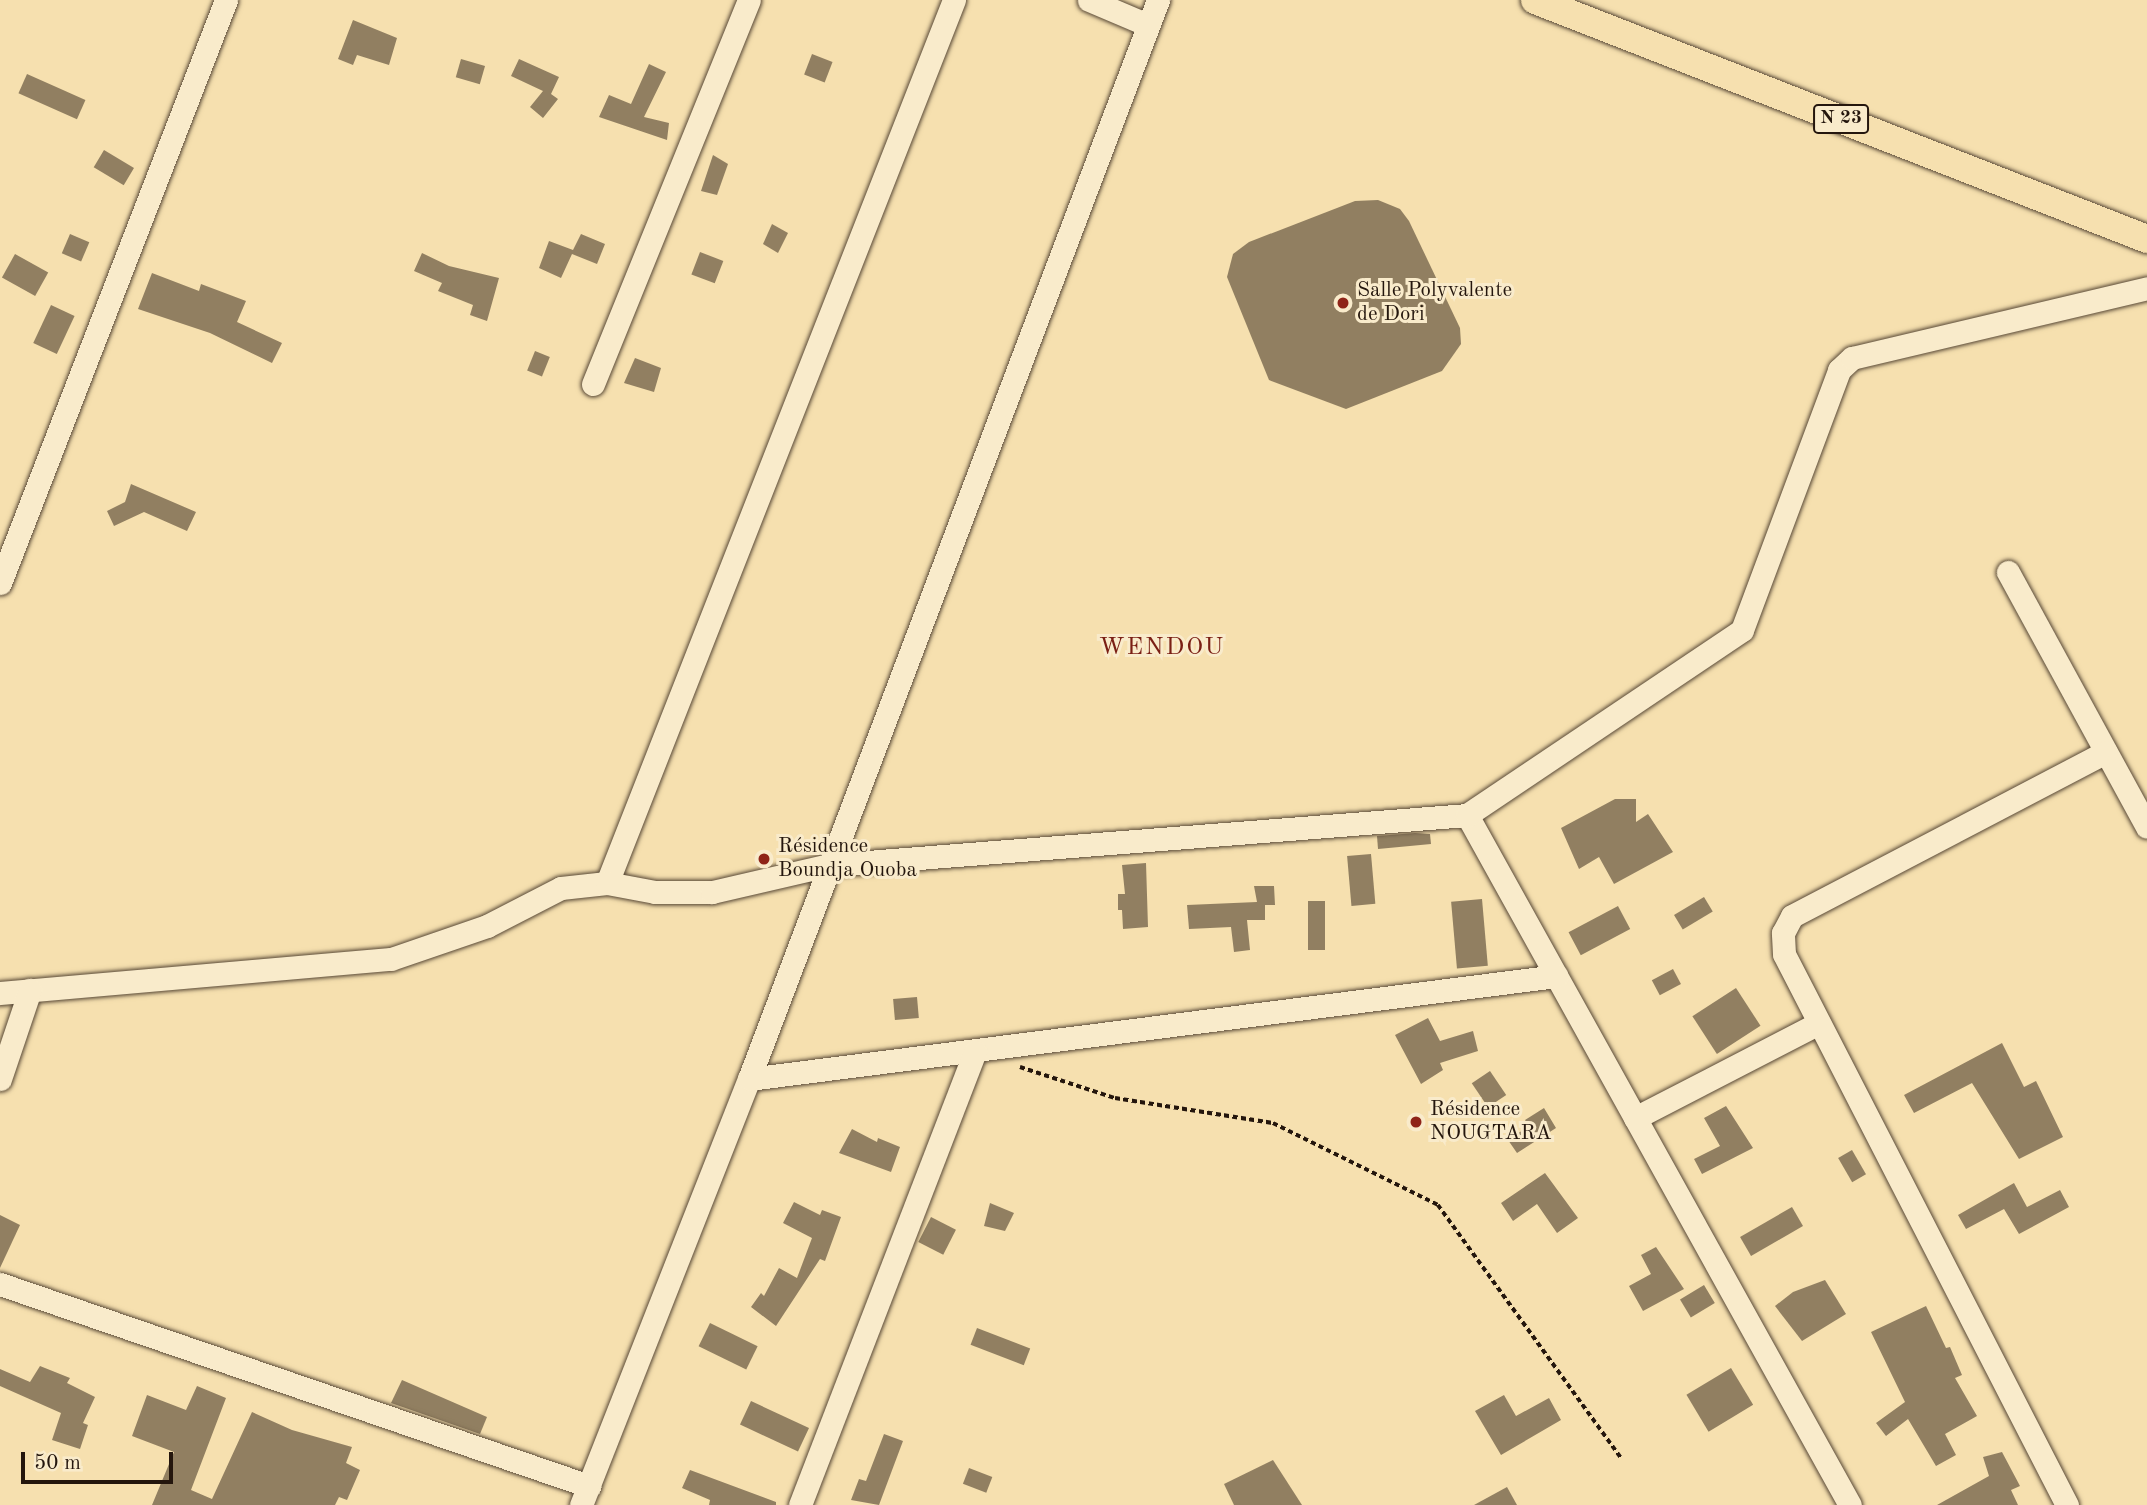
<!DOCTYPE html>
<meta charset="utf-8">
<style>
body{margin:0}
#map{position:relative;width:2147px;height:1505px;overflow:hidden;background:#f6e0af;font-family:"Old Standard TT",serif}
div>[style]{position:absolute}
.building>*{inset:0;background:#917f61;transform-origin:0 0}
.path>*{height:3.5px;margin-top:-1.75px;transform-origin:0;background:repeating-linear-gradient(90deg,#24160d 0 5px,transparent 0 8.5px)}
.roads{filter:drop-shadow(0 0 2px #584836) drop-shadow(0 0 2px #584836)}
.minor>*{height:23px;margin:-11.5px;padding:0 11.5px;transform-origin:11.5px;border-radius:11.5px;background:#f9ebcb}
.major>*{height:28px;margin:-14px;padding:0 14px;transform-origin:14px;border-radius:14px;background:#f6e0af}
.dots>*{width:19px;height:19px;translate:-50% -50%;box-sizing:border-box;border:4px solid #f9ebcb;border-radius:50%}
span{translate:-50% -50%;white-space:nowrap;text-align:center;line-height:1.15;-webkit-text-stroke:6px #f9ebcb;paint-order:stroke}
.shield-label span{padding:2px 5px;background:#f9ebcb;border:2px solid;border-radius:5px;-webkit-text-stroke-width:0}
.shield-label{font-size:19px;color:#24160d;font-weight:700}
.poi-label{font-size:21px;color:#24160d}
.left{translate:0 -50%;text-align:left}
.quarter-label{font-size:24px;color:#7a1f14;letter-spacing:2px}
.scale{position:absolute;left:21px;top:1452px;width:152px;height:32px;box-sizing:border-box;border:4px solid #24160d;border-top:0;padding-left:9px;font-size:21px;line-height:24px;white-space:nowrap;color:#24160d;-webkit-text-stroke:5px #f9ebcb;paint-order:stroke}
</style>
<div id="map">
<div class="building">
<div style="clip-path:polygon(353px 20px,397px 38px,389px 65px,357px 55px,353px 65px,338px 59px)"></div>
<div style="left:812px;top:54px;width:22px;height:22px;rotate:21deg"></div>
<div style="left:461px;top:59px;width:25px;height:19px;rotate:16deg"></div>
<div style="clip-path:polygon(519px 59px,559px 77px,551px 94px,558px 99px,543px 118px,530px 107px,543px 91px,511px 76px)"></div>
<div style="clip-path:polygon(649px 64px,666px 72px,644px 117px,669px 123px,667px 140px,599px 117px,609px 95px,631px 104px)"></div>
<div style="left:27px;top:74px;width:64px;height:21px;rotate:24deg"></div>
<div style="left:104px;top:150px;width:35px;height:20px;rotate:31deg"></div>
<div style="clip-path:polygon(713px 155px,728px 164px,717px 195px,701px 191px)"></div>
<div style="clip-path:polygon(1378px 200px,1400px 209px,1409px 221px,1460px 328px,1461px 344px,1442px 371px,1346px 409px,1269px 380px,1227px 277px,1233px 254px,1249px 242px,1355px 201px)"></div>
<div style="clip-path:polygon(772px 224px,788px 233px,778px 253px,763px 244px)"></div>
<div style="left:70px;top:234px;width:21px;height:21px;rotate:23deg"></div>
<div style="clip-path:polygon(581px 234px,605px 244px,597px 264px,572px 254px,561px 278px,539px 268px,549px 241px,573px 250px)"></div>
<div style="left:700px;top:252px;width:25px;height:24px;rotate:21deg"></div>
<div style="clip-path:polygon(422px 253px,449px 266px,499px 278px,487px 321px,470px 315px,473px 305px,438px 291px,442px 283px,414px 271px)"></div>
<div style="left:15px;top:254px;width:38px;height:27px;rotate:29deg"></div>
<div style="clip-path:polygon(152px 273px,199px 291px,201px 284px,246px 301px,237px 322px,282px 343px,272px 363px,210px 333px,138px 309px)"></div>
<div style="left:51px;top:305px;width:26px;height:42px;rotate:25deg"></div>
<div style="left:535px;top:351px;width:16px;height:21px;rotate:22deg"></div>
<div style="clip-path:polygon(635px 358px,661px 368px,654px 392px,624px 383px)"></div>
<div style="clip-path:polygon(131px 484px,196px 512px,187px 531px,144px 512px,114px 526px,107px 511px,125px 502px)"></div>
<div style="clip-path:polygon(1615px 799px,1636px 799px,1636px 822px,1648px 814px,1673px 852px,1614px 884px,1599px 857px,1579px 869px,1561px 828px)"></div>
<div style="clip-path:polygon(1415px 833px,1430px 834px,1431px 844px,1378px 849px,1377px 836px)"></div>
<div style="left:1371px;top:854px;width:50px;height:24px;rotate:85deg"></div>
<div style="clip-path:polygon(1146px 863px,1148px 927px,1123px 929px,1122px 910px,1118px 910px,1118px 894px,1125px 894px,1122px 865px)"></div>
<div style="clip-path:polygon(1254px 886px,1274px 886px,1275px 905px,1265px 905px,1265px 920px,1247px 920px,1250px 950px,1234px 952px,1231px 927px,1189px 929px,1187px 905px,1257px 902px)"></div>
<div style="left:1704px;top:897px;width:17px;height:35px;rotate:59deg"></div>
<div style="left:1482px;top:899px;width:67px;height:31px;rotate:85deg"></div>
<div style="left:1308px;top:901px;width:17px;height:49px"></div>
<div style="left:1618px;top:906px;width:26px;height:56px;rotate:62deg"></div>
<div style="left:1673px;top:969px;width:17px;height:24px;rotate:62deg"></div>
<div style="left:1736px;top:988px;width:45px;height:52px;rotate:57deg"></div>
<div style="left:917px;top:997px;width:21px;height:24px;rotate:85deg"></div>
<div style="clip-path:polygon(1428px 1018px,1440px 1041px,1473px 1031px,1478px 1051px,1440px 1063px,1443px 1070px,1421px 1084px,1395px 1035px)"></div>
<div style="clip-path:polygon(2002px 1043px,2024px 1087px,2036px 1081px,2063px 1137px,2019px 1159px,1972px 1083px,1914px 1113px,1904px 1095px)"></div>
<div style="left:1490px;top:1071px;width:29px;height:22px;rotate:56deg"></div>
<div style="clip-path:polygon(1726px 1106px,1753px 1148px,1702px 1174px,1694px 1159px,1720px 1146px,1704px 1118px)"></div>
<div style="clip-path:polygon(1544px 1108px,1556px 1128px,1517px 1153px,1508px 1140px,1529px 1126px,1525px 1120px)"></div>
<div style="clip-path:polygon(852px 1129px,877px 1142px,878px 1138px,900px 1147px,891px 1172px,839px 1153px)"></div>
<div style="left:1852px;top:1150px;width:28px;height:16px;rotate:60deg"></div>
<div style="clip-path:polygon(1545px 1173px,1578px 1218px,1557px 1233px,1537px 1204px,1513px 1221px,1501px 1203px)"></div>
<div style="clip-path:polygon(2014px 1183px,2027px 1207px,2060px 1190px,2069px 1207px,2019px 1234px,2004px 1209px,1966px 1229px,1958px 1215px)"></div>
<div style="clip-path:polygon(794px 1202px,820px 1215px,822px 1210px,841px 1217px,825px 1261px,820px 1259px,776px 1326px,751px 1307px,761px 1293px,764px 1296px,779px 1268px,797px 1278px,812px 1238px,783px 1223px)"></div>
<div style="clip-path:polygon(990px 1203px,1014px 1213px,1005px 1231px,984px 1226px)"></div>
<div style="left:1792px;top:1207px;width:22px;height:60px;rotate:60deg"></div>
<div style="clip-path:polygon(0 1215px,20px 1225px,0 1268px)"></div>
<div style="left:931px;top:1217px;width:28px;height:28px;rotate:27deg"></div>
<div style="clip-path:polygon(1656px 1247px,1684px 1289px,1643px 1311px,1629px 1286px,1651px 1274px,1641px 1255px)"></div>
<div style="clip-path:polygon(1825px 1280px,1846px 1314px,1802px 1341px,1775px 1306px,1793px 1292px)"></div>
<div style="left:1704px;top:1285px;width:21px;height:28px;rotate:59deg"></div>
<div style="clip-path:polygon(1926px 1306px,1946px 1348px,1950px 1347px,1962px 1375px,1955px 1378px,1977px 1416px,1945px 1434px,1956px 1455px,1936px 1466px,1908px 1419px,1886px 1436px,1876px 1423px,1905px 1402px,1871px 1332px)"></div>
<div style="left:710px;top:1323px;width:53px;height:26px;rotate:26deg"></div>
<div style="left:977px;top:1328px;width:57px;height:18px;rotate:21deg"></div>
<div style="clip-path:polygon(40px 1366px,70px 1378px,67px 1383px,95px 1397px,83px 1423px,88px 1425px,80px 1449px,52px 1440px,61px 1413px,0 1386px,0 1369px,30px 1382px)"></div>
<div style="left:1731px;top:1368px;width:43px;height:52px;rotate:59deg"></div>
<div style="clip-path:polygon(402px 1380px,487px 1417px,480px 1434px,391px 1403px)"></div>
<div style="clip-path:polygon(197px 1386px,226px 1398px,191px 1490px,212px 1499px,252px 1412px,292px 1430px,352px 1447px,346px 1463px,360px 1470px,347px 1500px,339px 1497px,335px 1505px,152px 1505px,174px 1452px,132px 1436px,147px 1395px,186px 1410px)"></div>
<div style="clip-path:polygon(1504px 1395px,1516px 1416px,1549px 1398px,1561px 1420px,1501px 1455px,1475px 1411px)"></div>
<div style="left:751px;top:1401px;width:64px;height:26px;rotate:25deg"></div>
<div style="clip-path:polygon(884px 1434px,903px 1441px,879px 1505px,851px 1500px,859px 1479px,866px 1481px)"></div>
<div style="clip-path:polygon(2002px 1452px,2020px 1486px,2011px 1490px,2018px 1505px,1937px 1505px,1989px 1476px,1983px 1457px)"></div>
<div style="clip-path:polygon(1273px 1460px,1302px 1505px,1234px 1505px,1224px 1484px)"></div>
<div style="left:969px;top:1468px;width:25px;height:17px;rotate:21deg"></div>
<div style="clip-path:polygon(690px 1470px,776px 1502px,776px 1505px,709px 1505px,710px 1500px,682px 1488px)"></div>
<div style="clip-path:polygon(1507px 1487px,1517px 1505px,1474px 1505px)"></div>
</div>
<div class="path">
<div style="left:1020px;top:1067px;width:100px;rotate:18.1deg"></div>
<div style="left:1115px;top:1098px;width:160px;rotate:9deg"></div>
<div style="left:1273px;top:1123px;width:184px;rotate:26.4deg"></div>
<div style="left:1438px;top:1205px;width:312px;rotate:54.1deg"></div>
</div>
<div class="roads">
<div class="minor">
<div style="left:1089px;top:0;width:64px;rotate:23deg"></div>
<div style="left:593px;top:384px;width:414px;rotate:-67.9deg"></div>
<div style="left:2008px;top:572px;width:290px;rotate:61.4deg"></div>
<div style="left:0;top:583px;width:625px;rotate:-68.81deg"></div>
<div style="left:1467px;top:815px;width:789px;rotate:60.97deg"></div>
<div style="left:607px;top:883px;width:949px;rotate:-68.55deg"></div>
<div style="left:0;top:993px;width:392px;rotate:-5deg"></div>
<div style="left:391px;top:959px;width:102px;rotate:-19deg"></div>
<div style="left:487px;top:926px;width:83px;rotate:-27.2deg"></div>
<div style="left:561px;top:888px;width:46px;rotate:-6.2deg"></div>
<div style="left:607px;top:883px;width:49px;rotate:10.6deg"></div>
<div style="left:655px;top:892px;width:57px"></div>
<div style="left:712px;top:892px;width:120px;rotate:-13deg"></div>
<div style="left:829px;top:865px;width:640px;rotate:-4.48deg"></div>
<div style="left:1467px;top:815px;width:331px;rotate:-33.9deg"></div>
<div style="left:1742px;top:630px;width:278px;rotate:-69.5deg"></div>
<div style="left:1839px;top:370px;width:18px;rotate:-43deg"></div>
<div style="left:1852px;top:358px;width:303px;rotate:-13.3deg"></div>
<div style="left:0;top:1079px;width:94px;rotate:-71.4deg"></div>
<div style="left:749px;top:1079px;width:814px;rotate:-7.27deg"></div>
<div style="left:1635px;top:1118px;width:207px;rotate:-27.3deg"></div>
<div style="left:0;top:1284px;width:623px;rotate:18.93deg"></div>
<div style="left:581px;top:1505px;width:458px;rotate:-68.5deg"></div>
<div style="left:749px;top:1079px;width:1154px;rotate:-69.24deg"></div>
<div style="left:800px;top:1505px;width:486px;rotate:-68.9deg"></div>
<div style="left:2067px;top:1505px;width:619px;rotate:-117.19deg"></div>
<div style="left:1784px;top:954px;width:21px;rotate:-93deg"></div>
<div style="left:1783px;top:933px;width:19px;rotate:-62deg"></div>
<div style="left:1792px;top:916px;width:354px;rotate:-27.6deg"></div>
</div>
<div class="major">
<div style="left:1535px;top:0;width:657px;rotate:21.33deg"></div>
</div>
</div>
<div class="dots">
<div style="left:1343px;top:303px;background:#8f2418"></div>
<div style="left:764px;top:859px;background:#8f2418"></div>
<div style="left:1416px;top:1122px;background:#8f2418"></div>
</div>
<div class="shield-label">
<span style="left:1841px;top:119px">N 23</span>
</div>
<div class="poi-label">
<span class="left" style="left:1357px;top:303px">Salle Polyvalente<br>de Dori</span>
<span class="left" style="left:778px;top:859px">Résidence<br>Boundja Ouoba</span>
<span class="left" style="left:1430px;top:1122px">Résidence<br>NOUGTARA</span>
</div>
<div class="quarter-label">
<span style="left:1162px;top:649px">WENDOU</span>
</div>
<div class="scale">50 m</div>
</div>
